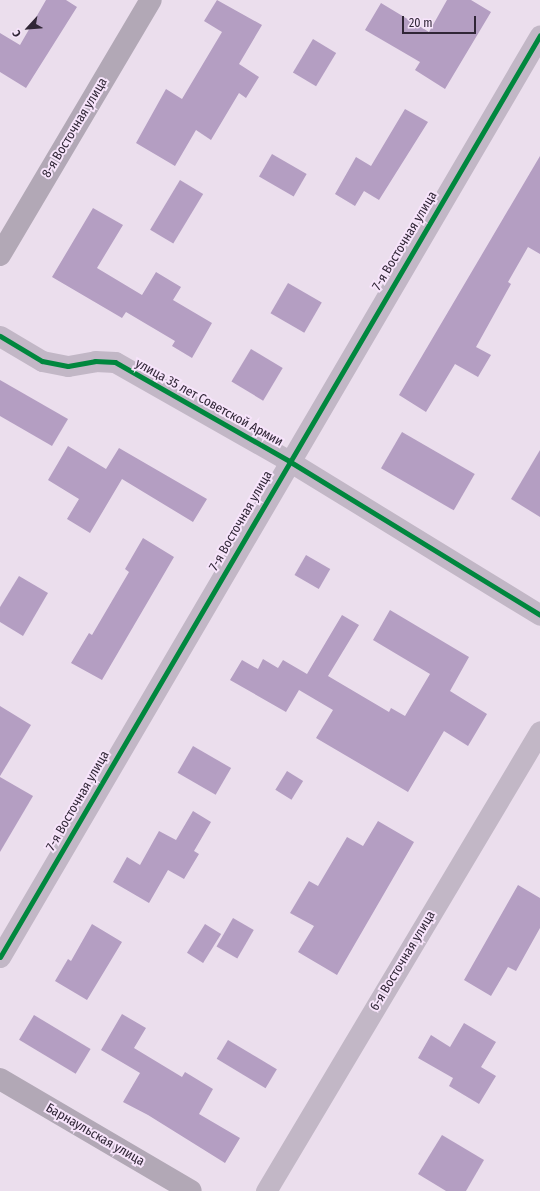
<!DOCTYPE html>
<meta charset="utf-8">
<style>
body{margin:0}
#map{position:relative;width:540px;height:1191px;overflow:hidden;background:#ebdeed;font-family:"Fira Sans Condensed",sans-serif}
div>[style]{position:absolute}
.building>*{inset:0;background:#b49ec2;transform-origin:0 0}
.street>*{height:21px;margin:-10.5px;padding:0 10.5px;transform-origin:10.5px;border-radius:10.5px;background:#c2b7c6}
.secondary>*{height:22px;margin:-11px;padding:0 11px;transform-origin:11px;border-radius:11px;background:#b2a8b6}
.cycleway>*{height:5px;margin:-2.5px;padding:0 2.5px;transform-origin:2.5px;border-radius:2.5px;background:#00873e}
span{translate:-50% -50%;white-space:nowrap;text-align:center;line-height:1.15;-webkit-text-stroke:4px #f7e4fb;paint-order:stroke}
.street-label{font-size:13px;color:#302636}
.north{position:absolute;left:8px;top:8px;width:40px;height:40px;-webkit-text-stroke:3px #f7e4fb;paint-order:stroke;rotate:244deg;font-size:11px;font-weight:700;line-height:16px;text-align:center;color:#302636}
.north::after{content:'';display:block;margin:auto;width:14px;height:18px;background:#302636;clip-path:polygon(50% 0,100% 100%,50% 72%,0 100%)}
.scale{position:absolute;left:402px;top:16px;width:74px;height:18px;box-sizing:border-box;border:2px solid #302636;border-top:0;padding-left:5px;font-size:12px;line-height:14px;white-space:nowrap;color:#302636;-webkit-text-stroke:3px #f7e4fb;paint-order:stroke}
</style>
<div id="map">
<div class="building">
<div style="clip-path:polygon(46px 0,66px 0,77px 7px,26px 88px,0 72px,0 33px,20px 45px)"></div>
<div style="clip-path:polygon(217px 0,262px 25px,239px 64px,259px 77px,246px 98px,239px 93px,211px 140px,196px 130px,175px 166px,136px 143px,166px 89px,182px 99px,222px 32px,204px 21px)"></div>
<div style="clip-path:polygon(447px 0,471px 0,491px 12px,445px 89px,415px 70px,420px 62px,365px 30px,381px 3px,429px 32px)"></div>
<div style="left:313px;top:39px;width:27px;height:39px;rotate:31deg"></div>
<div style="clip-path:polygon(405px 109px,428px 122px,379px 200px,364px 191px,355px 206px,335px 194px,356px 157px,371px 166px)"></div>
<div style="left:272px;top:154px;width:40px;height:26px;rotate:30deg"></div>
<div style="clip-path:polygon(540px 156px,540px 254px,528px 247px,508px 282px,511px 284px,476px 347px,491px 355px,478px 377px,455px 364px,426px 412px,399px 395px)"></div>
<div style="left:180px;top:180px;width:27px;height:58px;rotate:31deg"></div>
<div style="clip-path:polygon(93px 208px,123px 225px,97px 268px,142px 295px,156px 272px,181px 287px,173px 300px,212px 323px,192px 358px,172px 346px,175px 341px,126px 312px,122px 318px,52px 277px)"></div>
<div style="left:288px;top:283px;width:39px;height:35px;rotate:30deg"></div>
<div style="left:251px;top:349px;width:37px;height:38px;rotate:31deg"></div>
<div style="clip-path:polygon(0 380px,68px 419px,52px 446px,0 416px)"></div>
<div style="left:402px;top:432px;width:84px;height:42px;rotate:30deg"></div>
<div style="clip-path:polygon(68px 446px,106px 469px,119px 448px,207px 499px,193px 522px,122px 479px,90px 533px,67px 519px,79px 499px,48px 480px)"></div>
<div style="clip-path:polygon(540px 450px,540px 517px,511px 499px)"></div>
<div style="clip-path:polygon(143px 538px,174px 557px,102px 680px,71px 663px,89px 633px,92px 635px,129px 572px,125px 569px)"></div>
<div style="left:306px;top:555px;width:28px;height:23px;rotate:30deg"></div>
<div style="clip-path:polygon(19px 576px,48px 593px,23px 636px,0 622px,0 607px)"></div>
<div style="clip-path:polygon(390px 610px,469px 657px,450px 691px,487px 714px,468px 746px,444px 731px,408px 792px,316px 738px,333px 710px,299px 690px,286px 712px,230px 680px,242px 660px,258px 669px,263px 659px,278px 668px,283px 660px,307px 674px,342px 615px,359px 625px,328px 676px,389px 712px,391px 708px,405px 716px,430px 674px,373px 640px)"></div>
<div style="clip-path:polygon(0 706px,31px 725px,0 776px)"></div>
<div style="left:193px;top:746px;width:44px;height:31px;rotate:30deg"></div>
<div style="left:287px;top:771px;width:19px;height:22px;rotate:32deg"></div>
<div style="clip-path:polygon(0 777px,33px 796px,0 852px)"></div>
<div style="clip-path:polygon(193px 811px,211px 822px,194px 851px,199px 854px,184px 879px,168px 870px,149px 903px,113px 882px,127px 857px,140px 865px,159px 831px,176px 840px)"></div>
<div style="clip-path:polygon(378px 821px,414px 842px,337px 975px,298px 952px,314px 926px,290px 913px,309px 881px,318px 886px,347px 837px,363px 846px)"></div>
<div style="clip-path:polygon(518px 885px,540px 898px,540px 928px,516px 971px,508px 967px,491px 996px,464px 980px)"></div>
<div style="left:233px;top:918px;width:24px;height:33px;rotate:30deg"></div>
<div style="clip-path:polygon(92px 924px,122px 942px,87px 1000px,55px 981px,68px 959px,71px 961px)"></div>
<div style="left:205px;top:924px;width:19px;height:34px;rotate:32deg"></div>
<div style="clip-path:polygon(122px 1014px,146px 1028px,134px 1048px,182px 1077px,185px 1072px,213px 1089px,199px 1114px,240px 1138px,225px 1163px,148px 1115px,123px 1102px,140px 1073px,101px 1050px)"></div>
<div style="left:34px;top:1015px;width:66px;height:29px;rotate:31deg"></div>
<div style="clip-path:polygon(464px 1023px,496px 1042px,481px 1067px,496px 1076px,479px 1104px,449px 1086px,453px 1078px,418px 1058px,431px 1035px,450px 1047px)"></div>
<div style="left:228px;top:1040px;width:57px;height:22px;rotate:31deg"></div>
<div style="clip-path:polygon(442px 1135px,484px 1160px,466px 1191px,446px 1191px,418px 1174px)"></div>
</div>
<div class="street">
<div style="left:0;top:336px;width:49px;rotate:30.8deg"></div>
<div style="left:42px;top:361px;width:26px;rotate:11deg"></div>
<div style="left:68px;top:366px;width:27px;rotate:-10deg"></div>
<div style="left:95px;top:361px;width:20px;rotate:3deg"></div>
<div style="left:115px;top:362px;width:200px;rotate:29.6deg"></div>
<div style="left:289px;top:461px;width:294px;rotate:31.5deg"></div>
<div style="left:0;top:957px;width:1068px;rotate:-59.64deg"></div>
<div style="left:266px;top:1191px;width:535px;rotate:-59.22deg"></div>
</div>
<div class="secondary">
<div style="left:0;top:255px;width:296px;rotate:-59.4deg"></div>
<div style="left:0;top:1079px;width:221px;rotate:30.4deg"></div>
</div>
<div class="cycleway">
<div style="left:0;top:336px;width:49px;rotate:30.8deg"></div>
<div style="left:42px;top:361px;width:26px;rotate:11deg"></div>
<div style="left:68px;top:366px;width:27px;rotate:-10deg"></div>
<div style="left:95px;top:361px;width:20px;rotate:3deg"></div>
<div style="left:115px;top:362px;width:200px;rotate:29.6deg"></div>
<div style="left:289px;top:461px;width:294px;rotate:31.5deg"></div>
<div style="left:0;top:957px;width:1068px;rotate:-59.64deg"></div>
</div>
<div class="street-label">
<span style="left:75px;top:128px;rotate:-59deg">8-я Восточная улица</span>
<span style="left:405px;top:241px;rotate:-59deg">7-я Восточная улица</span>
<span style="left:209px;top:403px;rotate:29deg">улица 35 лет Советской Армии</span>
<span style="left:241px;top:521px;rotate:-60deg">7-я Восточная улица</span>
<span style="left:78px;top:801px;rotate:-60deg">7-я Восточная улица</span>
<span style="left:403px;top:961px;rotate:-59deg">6-я Восточная улица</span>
<span style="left:95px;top:1135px;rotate:30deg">Барнаульская улица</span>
</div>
<div class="north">С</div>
<div class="scale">20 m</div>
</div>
